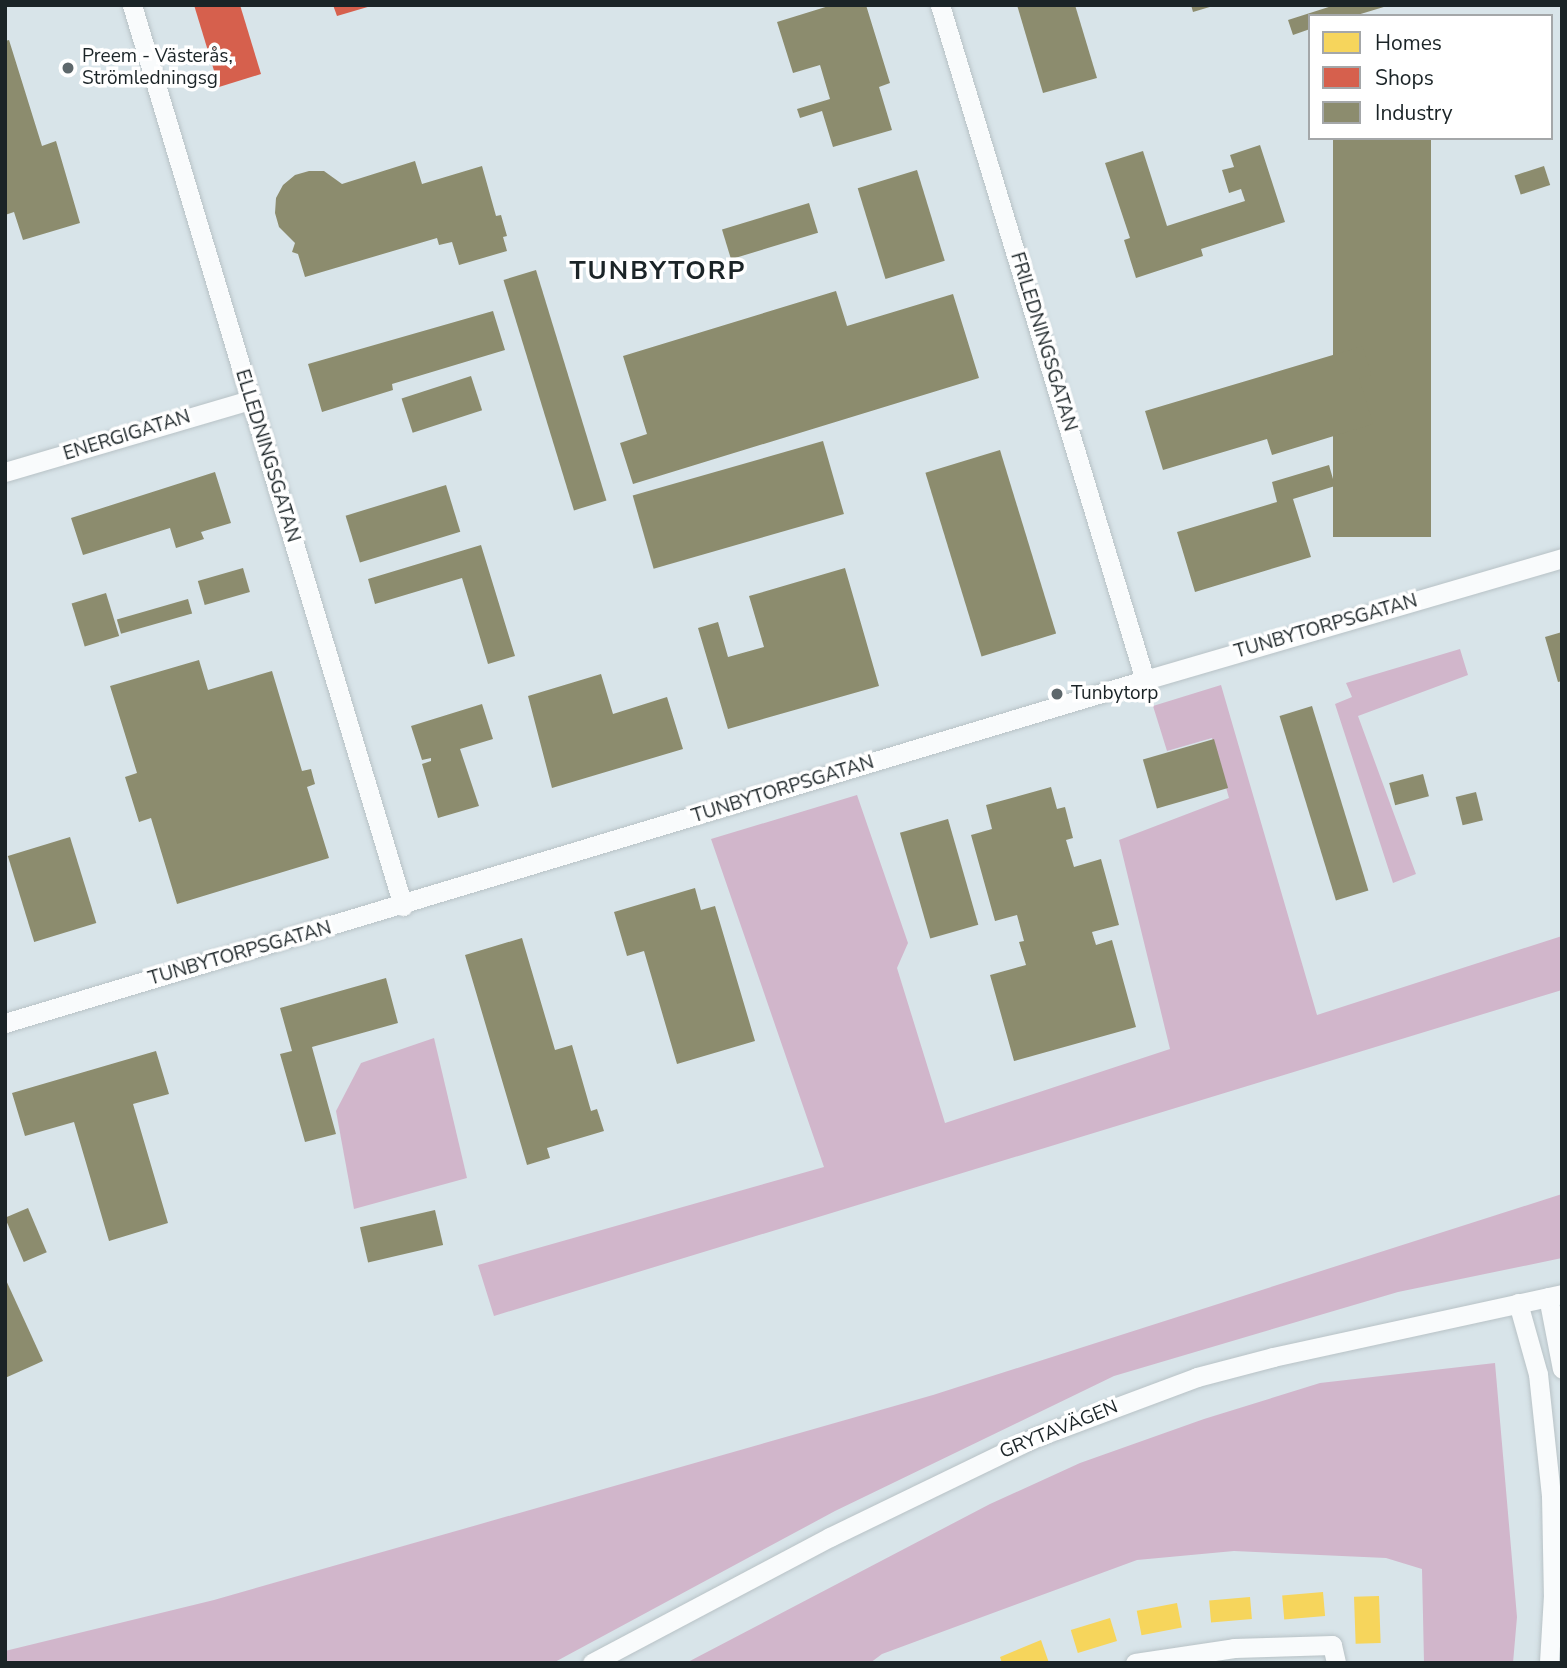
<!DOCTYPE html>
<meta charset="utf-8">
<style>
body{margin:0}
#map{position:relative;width:1567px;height:1668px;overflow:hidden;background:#d8e4e9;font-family:"Nunito Sans",sans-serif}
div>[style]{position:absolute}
.forest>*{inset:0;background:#d1b6cb}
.homes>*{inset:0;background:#f6d55c;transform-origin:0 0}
.shops>*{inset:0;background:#d6604d}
.industry>*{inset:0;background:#8c8c6e;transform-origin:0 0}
.roads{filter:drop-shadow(0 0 2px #b8c2c6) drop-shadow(0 0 2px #b8c2c6)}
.minor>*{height:19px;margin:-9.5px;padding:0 9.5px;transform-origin:9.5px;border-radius:9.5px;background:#f9fbfc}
.dots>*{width:19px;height:19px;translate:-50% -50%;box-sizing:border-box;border:4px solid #fff;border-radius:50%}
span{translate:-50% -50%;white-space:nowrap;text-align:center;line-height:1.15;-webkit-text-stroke:7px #fff;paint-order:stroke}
.poi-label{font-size:19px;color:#1b2427}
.left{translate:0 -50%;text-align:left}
.street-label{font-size:19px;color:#1b2427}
.district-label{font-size:26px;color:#1b2427;font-weight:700;letter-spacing:2px}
.frame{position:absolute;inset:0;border:7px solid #1b2427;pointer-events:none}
.legend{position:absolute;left:1308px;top:14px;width:245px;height:126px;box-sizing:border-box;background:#fff;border:2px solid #a4a7a9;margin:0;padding:9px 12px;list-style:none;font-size:21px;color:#1b2427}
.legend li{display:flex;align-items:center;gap:14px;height:35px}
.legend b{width:35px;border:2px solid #a4a7a9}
</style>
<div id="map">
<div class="forest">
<div style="clip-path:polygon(1460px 649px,1468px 675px,1358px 716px,1416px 874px,1393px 883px,1335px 704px,1352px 697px,1346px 683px)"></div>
<div style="clip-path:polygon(1221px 685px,1317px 1015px,1562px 936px,1562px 990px,494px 1316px,478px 1265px,824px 1167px,711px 839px,857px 795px,908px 943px,897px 968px,945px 1123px,1170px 1049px,1119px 840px,1229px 798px,1212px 738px,1167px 751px,1153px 706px)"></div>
<div style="clip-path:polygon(434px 1038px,467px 1178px,354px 1209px,336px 1111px,361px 1063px)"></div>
<div style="clip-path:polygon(1562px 1194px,1562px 1258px,1398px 1292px,1114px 1376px,835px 1511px,553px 1663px,5px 1663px,5px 1651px,214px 1600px,933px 1395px)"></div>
<div style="clip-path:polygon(1495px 1363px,1517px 1617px,1513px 1663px,1424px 1663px,1422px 1569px,1386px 1558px,1234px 1551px,1137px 1560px,882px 1654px,870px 1663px,686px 1663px,990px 1504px,1080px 1463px,1204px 1419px,1320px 1383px)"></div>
</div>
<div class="homes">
<div style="left:1323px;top:1592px;width:24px;height:41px;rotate:85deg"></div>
<div style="left:1379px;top:1596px;width:47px;height:25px;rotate:88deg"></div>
<div style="left:1250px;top:1597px;width:22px;height:41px;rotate:85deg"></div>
<div style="left:1177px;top:1603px;width:25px;height:41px;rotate:79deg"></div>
<div style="left:1110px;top:1618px;width:24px;height:41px;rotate:73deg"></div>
<div style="clip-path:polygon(1041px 1640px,1049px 1663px,1002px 1663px,1000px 1657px)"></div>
</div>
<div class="shops">
<div style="clip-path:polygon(194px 5px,240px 5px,261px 74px,219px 87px)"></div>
<div style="clip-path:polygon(333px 5px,371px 5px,371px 6px,337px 16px)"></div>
</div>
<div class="industry">
<div style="clip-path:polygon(832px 5px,866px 5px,890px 83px,879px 87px,892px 130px,833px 147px,822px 111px,800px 118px,797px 109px,830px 99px,820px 65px,793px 73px,777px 22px)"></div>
<div style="clip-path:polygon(1017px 5px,1075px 5px,1097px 78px,1043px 93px)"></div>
<div style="clip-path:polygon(1191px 5px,1213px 5px,1213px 6px,1193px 12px)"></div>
<div style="clip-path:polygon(1335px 5px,1387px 6px,1354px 16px,1310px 16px,1310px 29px,1293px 35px,1288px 20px)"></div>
<div style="clip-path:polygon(9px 40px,42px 146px,56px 141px,80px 223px,23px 240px,14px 212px,5px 215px,5px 41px)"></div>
<div style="left:1333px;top:138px;width:98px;height:399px"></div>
<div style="clip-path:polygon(1260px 145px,1285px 222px,1201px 249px,1203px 256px,1136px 278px,1124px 240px,1130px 238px,1105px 163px,1143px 151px,1167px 226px,1245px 201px,1241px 189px,1229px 193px,1222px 170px,1234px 167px,1230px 155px)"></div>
<div style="clip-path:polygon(415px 161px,422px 184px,482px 166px,496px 216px,501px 215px,507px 236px,503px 237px,507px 251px,459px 265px,452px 242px,439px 245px,437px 238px,305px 277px,298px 254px,292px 252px,295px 243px,279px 227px,275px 213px,276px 198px,283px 185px,295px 175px,309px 171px,324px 171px,342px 184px)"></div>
<div style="left:1544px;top:166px;width:20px;height:31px;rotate:72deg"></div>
<div style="left:917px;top:170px;width:95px;height:62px;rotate:73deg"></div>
<div style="left:809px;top:203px;width:31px;height:91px;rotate:73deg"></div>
<div style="left:536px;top:270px;width:241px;height:34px;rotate:73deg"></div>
<div style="clip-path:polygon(836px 291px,847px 326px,953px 294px,979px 378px,633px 484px,620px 443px,647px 434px,623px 356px)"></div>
<div style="clip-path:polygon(493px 311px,505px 350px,392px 384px,393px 390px,322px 412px,308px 364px)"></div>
<div style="clip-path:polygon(1363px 346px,1371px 375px,1359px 378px,1373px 424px,1272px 455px,1267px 439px,1163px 470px,1145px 411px)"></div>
<div style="left:471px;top:376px;width:36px;height:73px;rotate:72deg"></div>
<div style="left:823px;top:441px;width:76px;height:198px;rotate:74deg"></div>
<div style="left:1000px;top:450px;width:192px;height:78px;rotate:73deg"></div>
<div style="clip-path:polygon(1329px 465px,1335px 486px,1293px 499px,1311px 557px,1195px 592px,1177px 532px,1277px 502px,1272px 482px)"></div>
<div style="clip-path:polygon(215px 472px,231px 523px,201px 532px,204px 539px,176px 548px,170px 528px,83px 555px,71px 518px)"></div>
<div style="left:446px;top:485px;width:49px;height:105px;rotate:73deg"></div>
<div style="clip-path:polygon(481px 545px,515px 656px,488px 664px,462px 578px,375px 604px,368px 579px)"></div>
<div style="left:243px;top:568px;width:25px;height:47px;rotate:74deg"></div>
<div style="clip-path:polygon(845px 568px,879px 686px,728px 729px,698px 628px,718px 622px,728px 657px,764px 647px,749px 596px)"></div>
<div style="left:106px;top:593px;width:45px;height:36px;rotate:73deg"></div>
<div style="left:188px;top:599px;width:15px;height:74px;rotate:74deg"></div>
<div style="clip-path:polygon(1562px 632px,1562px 681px,1558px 682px,1545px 637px)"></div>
<div style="clip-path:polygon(199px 660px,208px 690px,272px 671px,302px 771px,311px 769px,315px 784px,307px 787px,329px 858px,177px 904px,151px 818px,139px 822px,125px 777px,137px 773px,110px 686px)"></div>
<div style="clip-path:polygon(601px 674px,613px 714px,667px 697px,683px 749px,552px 788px,528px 696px)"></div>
<div style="clip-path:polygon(482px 704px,493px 739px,460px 749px,479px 806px,438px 818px,422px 764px,431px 761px,431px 758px,422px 760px,411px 726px)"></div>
<div style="left:1312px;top:706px;width:193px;height:34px;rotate:73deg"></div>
<div style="left:1214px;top:739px;width:51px;height:74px;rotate:74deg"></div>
<div style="left:1423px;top:774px;width:23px;height:35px;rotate:75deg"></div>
<div style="clip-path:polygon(1051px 787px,1057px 809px,1065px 807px,1073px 838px,1066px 840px,1074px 867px,1101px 859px,1119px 925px,1092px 932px,1096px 945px,1112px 940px,1136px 1027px,1014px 1061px,990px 975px,1026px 965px,1019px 942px,1024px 941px,1017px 915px,995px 921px,971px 835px,992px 829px,986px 805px)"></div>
<div style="left:1476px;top:792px;width:29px;height:21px;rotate:76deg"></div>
<div style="left:948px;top:819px;width:110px;height:50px;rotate:74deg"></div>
<div style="left:70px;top:837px;width:90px;height:65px;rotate:73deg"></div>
<div style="clip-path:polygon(695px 888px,701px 910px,715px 906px,755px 1041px,677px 1064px,644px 951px,627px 956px,614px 912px)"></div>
<div style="clip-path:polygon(522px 938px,555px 1050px,572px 1045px,591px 1111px,597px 1109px,604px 1131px,547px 1148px,550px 1158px,527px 1165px,465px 955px)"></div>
<div style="clip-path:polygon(386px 978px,398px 1023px,312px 1047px,336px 1134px,305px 1142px,280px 1054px,292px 1051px,280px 1008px)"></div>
<div style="clip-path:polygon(156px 1051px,169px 1094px,133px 1104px,168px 1223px,109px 1241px,74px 1122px,25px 1136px,12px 1093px)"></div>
<div style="left:28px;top:1208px;width:48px;height:25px;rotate:67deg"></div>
<div style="left:435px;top:1210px;width:36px;height:77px;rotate:77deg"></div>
<div style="clip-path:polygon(5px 1278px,43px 1361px,5px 1378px)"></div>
</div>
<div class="roads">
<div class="minor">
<div style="left:132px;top:5px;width:941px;rotate:73.26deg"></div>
<div style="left:940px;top:5px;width:705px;rotate:73.11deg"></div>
<div style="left:5px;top:472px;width:255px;rotate:-16.4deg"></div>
<div style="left:5px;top:1023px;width:1190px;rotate:-16.75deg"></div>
<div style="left:1145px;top:680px;width:434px;rotate:-16.3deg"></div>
<div style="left:1548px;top:1297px;width:73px;rotate:79deg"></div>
<div style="left:1518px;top:1303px;width:74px;rotate:74.3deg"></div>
<div style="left:1538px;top:1374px;width:122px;rotate:83.9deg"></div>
<div style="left:1551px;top:1495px;width:100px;rotate:88.9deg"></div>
<div style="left:1553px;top:1595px;width:68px;rotate:93.4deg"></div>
<div style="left:592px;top:1663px;width:269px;rotate:-27.9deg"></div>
<div style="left:830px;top:1537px;width:227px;rotate:-25.9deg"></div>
<div style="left:1034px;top:1438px;width:174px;rotate:-20.5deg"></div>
<div style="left:1197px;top:1377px;width:79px;rotate:-14.7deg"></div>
<div style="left:1273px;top:1357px;width:296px;rotate:-12.3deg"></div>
<div style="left:1135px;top:1663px;width:100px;rotate:-8.6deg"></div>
<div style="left:1234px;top:1648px;width:98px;rotate:-1.8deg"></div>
<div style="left:1332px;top:1645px;width:18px;rotate:77deg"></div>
</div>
</div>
<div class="dots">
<div style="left:68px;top:68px;background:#5d676b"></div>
<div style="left:1057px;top:694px;background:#5d676b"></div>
</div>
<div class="poi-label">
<span class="left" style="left:82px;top:68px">Preem - Västerås,<br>Strömledningsg</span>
<span class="left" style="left:1071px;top:694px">Tunbytorp</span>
</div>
<div class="street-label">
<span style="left:1043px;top:342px;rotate:73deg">FRILEDNINGSGATAN</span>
<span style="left:127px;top:436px;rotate:-17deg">ENERGIGATAN</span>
<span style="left:267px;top:456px;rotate:73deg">ELLEDNINGSGATAN</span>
<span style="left:1326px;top:627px;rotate:-16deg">TUNBYTORPSGATAN</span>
<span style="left:783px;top:790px;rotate:-17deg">TUNBYTORPSGATAN</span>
<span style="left:240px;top:954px;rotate:-16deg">TUNBYTORPSGATAN</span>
<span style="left:1059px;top:1430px;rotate:-22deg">GRYTAVÄGEN</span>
</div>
<div class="district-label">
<span style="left:658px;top:271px">TUNBYTORP</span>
</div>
<div class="frame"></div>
<ul class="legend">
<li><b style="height:19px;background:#f6d55c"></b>Homes</li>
<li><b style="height:19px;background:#d6604d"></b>Shops</li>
<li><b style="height:19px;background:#8c8c6e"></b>Industry</li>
</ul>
</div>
